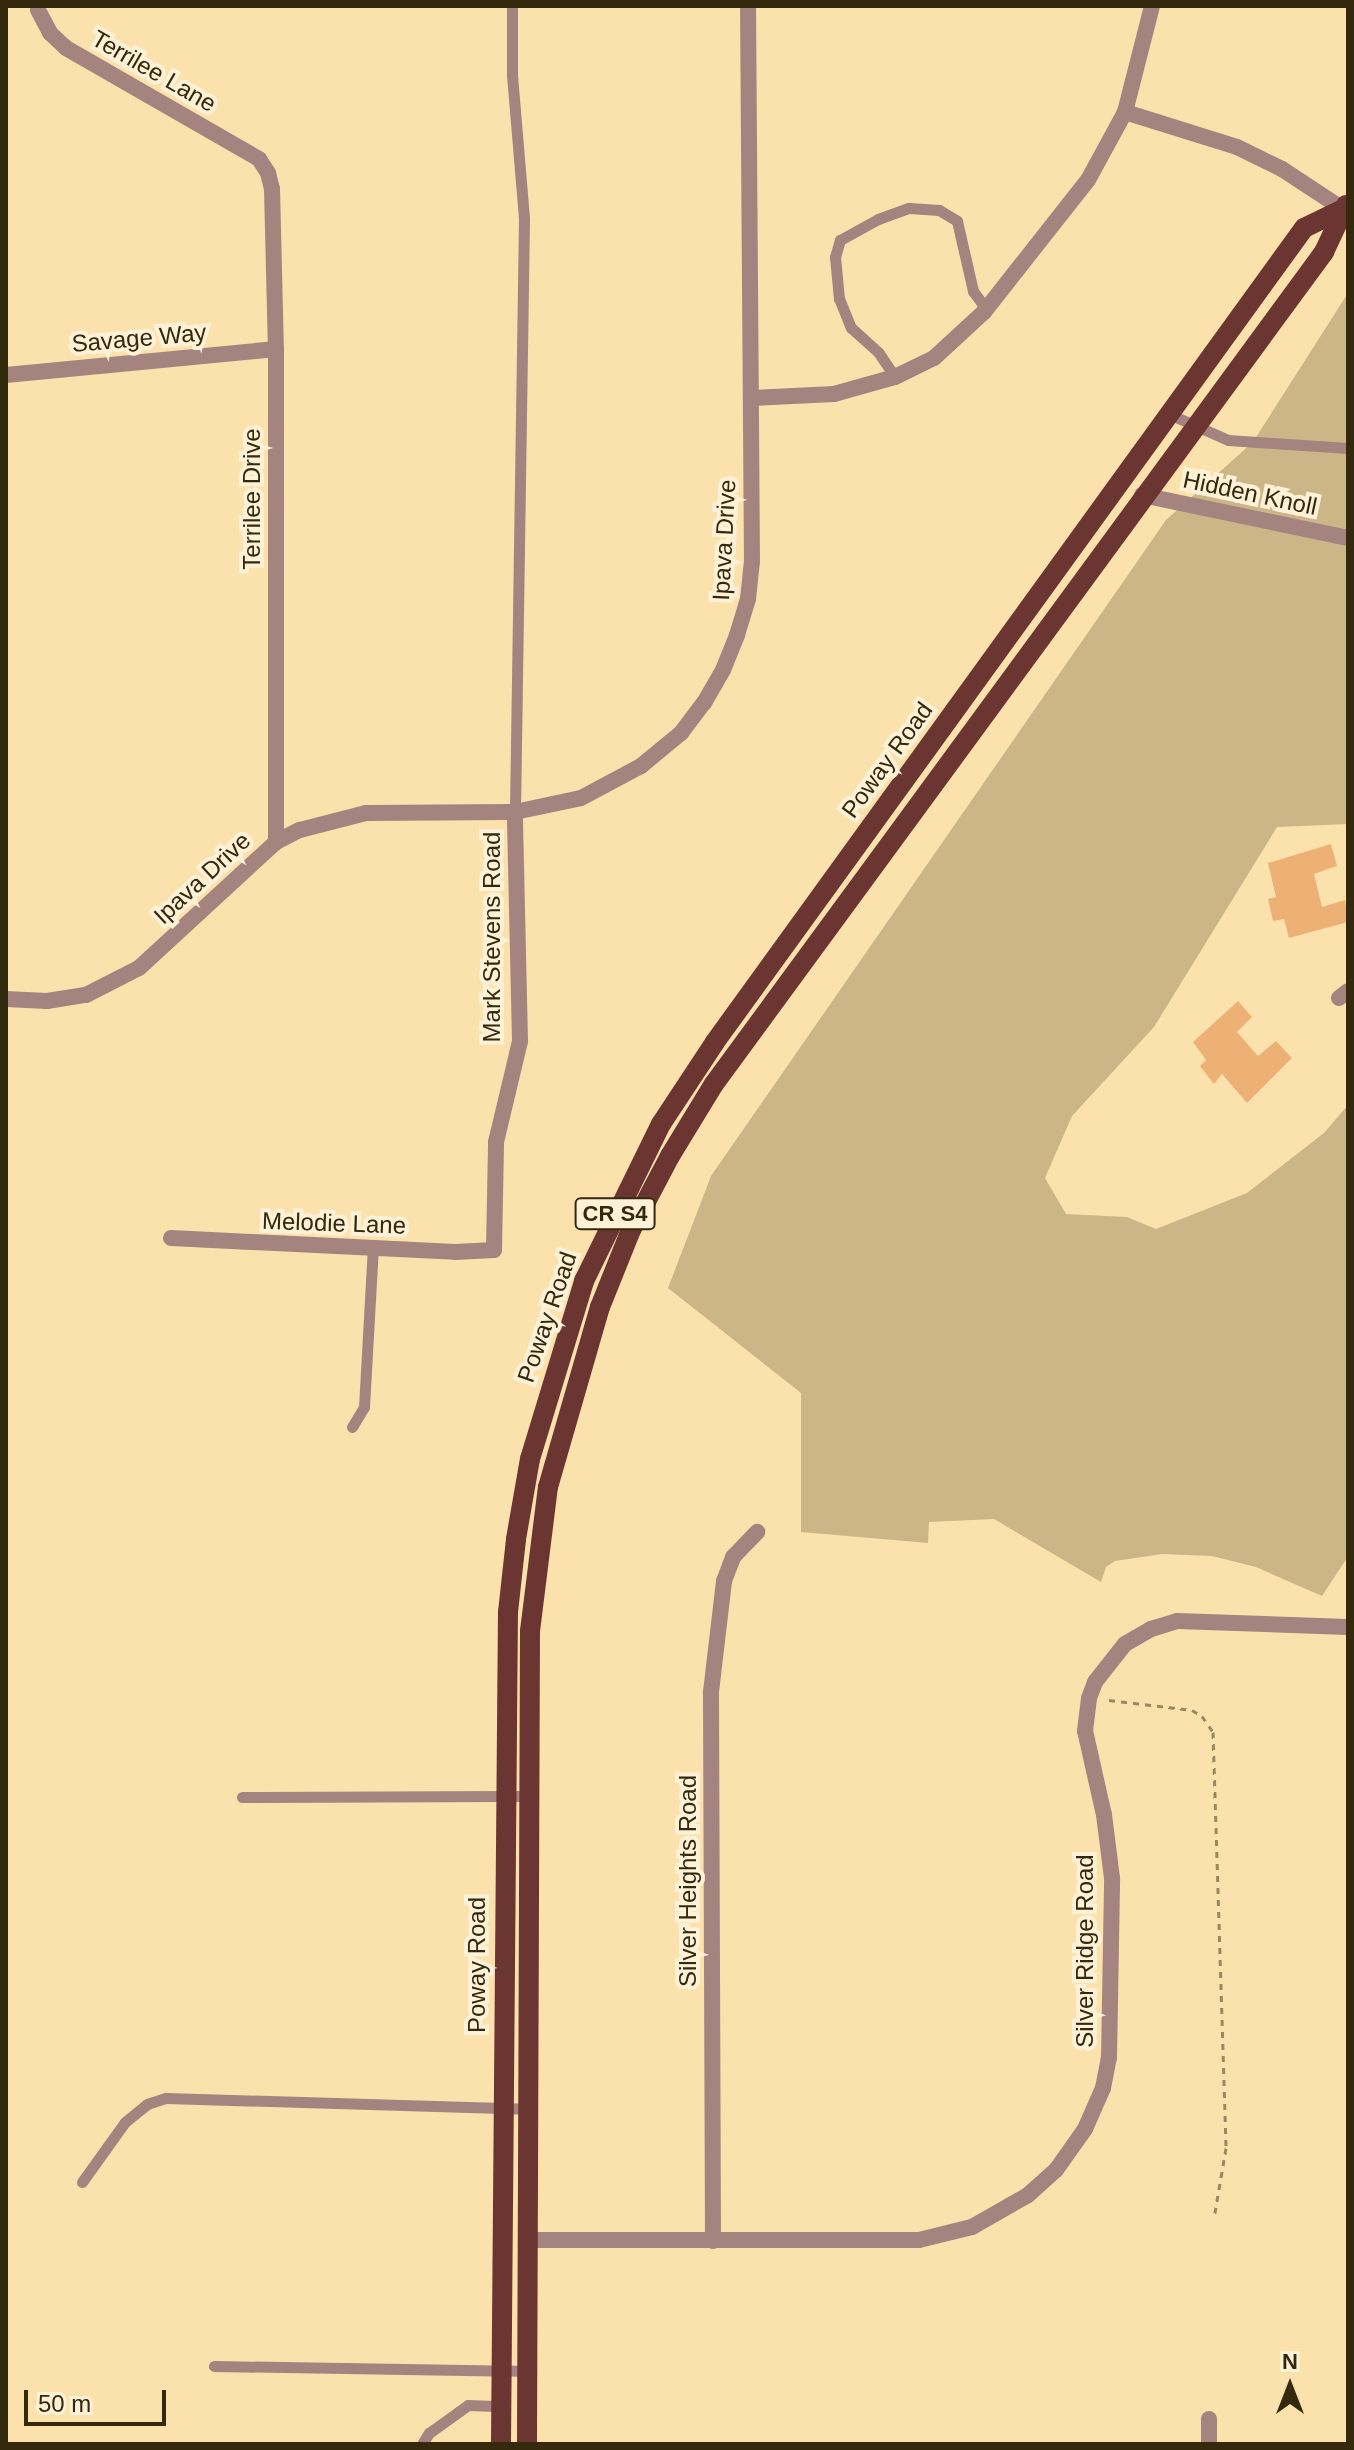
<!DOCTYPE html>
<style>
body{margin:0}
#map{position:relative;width:1354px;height:2450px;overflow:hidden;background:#fbe2ad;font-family:Arial,sans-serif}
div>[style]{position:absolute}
.green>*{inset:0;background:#ccb687}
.building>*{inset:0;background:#edb176}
.path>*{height:3px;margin-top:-1.5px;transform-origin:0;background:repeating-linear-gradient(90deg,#9a875f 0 6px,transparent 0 12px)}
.service>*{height:11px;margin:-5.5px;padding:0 5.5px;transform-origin:5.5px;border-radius:5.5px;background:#a58480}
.minor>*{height:16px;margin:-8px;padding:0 8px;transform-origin:8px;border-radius:8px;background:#a58480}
.primary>*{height:20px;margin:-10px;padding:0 10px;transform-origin:10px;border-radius:10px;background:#6b3531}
span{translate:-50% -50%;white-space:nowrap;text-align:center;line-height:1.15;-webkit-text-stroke:8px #fdf1d7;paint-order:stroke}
.shield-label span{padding:2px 6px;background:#fdf1d7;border:2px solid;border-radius:6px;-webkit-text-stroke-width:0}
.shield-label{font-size:22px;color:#34280d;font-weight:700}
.street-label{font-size:24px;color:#34280d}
.frame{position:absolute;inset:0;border:8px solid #34280d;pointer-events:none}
.north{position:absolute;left:1250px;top:2346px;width:80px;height:80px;-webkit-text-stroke:6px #fdf1d7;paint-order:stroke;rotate:0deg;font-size:22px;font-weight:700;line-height:32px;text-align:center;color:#34280d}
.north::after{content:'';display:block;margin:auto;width:28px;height:36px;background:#34280d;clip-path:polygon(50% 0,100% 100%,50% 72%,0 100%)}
.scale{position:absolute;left:24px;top:2390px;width:142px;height:36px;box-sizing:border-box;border:4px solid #34280d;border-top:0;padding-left:10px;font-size:24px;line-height:28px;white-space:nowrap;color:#34280d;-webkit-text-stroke:6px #fdf1d7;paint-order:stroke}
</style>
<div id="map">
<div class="green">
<div style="clip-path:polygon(1348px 293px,1348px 824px,1277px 827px,1154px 1027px,1072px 1116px,1045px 1178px,1066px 1214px,1127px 1217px,1156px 1229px,1247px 1193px,1324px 1133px,1348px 1105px,1347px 1558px,1322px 1596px,1256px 1567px,1212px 1556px,1162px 1554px,1115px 1561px,1106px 1567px,1101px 1582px,994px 1519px,929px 1522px,928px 1543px,801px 1532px,801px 1393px,668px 1288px,711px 1176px,1166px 520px,1253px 442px)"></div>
</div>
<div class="building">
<div style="clip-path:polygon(1331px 844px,1337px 866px,1314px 874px,1322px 907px,1345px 900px,1348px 922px,1289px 938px,1284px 919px,1273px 921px,1268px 899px,1276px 897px,1268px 863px)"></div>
<div style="clip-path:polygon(1238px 1001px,1252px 1017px,1237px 1032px,1258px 1056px,1276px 1041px,1292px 1058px,1247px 1103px,1222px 1074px,1214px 1084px,1200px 1066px,1206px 1060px,1193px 1042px)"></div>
</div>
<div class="path">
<div style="left:1109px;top:1700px;width:84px;rotate:6.9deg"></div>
<div style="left:1192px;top:1710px;width:12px;rotate:31deg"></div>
<div style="left:1202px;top:1716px;width:19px;rotate:55deg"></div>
<div style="left:1213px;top:1732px;width:416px;rotate:88.2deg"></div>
<div style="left:1226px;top:2148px;width:71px;rotate:99.7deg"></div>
</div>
<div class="service">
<div style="left:512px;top:6px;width:69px;rotate:90deg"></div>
<div style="left:512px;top:75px;width:144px;rotate:85.2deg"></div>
<div style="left:524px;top:219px;width:593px;rotate:90.87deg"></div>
<div style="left:895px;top:377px;width:30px;rotate:-124deg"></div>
<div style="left:878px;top:352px;width:36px;rotate:-138deg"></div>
<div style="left:851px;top:328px;width:31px;rotate:-112deg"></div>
<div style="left:839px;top:299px;width:42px;rotate:-95.4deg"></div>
<div style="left:835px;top:257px;width:18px;rotate:-74deg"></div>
<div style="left:840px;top:240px;width:43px;rotate:-28.9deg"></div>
<div style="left:878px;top:219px;width:33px;rotate:-20deg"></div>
<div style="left:909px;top:208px;width:30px;rotate:4deg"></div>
<div style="left:939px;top:210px;width:21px;rotate:31deg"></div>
<div style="left:957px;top:221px;width:72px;rotate:77.1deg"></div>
<div style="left:973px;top:291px;width:22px;rotate:54deg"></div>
<div style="left:1169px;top:414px;width:64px;rotate:23.8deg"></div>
<div style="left:1228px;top:440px;width:120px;rotate:3.8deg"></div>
<div style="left:352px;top:1427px;width:23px;rotate:-59deg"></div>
<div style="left:364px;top:1407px;width:159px;rotate:-86.8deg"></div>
<div style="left:242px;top:1797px;width:285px;rotate:-0.2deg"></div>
<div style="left:82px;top:2182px;width:74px;rotate:-54.4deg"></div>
<div style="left:125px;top:2122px;width:28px;rotate:-39deg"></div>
<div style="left:147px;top:2104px;width:20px;rotate:-18deg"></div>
<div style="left:166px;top:2098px;width:361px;rotate:1.7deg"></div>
<div style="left:214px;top:2366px;width:313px;rotate:0.9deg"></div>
<div style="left:422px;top:2444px;width:13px;rotate:-58deg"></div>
<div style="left:429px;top:2433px;width:48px;rotate:-35.7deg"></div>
<div style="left:468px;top:2405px;width:33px;rotate:2deg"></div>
</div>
<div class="minor">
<div style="left:38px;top:10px;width:26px;rotate:62deg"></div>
<div style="left:50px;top:33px;width:22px;rotate:43deg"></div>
<div style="left:66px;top:48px;width:223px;rotate:29.9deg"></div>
<div style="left:259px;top:159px;width:17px;rotate:57deg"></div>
<div style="left:268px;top:173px;width:16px;rotate:76deg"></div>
<div style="left:272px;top:189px;width:160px;rotate:88.6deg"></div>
<div style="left:276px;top:349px;width:493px;rotate:90deg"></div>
<div style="left:1125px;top:112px;width:117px;rotate:17.4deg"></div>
<div style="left:1237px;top:147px;width:50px;rotate:26.1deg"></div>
<div style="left:1282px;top:169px;width:73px;rotate:33.3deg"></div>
<div style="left:6px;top:375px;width:271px;rotate:-5.5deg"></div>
<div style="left:752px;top:398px;width:82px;rotate:-2.8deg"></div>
<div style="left:834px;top:394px;width:63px;rotate:-15.6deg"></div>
<div style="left:895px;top:377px;width:43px;rotate:-26deg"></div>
<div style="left:934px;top:358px;width:68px;rotate:-42.6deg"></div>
<div style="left:984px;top:312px;width:168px;rotate:-51.8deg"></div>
<div style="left:1088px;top:180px;width:77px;rotate:-61.4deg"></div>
<div style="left:1125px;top:112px;width:109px;rotate:-75.7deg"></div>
<div style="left:1142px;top:495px;width:210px;rotate:11.8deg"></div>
<div style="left:1339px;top:998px;width:11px;rotate:-38deg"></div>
<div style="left:6px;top:999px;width:41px;rotate:2.8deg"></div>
<div style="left:47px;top:1001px;width:39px;rotate:-9deg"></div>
<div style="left:86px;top:995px;width:59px;rotate:-27deg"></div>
<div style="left:139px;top:968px;width:186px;rotate:-42.6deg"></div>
<div style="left:276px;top:842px;width:27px;rotate:-27deg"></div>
<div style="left:300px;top:830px;width:68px;rotate:-14.4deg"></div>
<div style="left:366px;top:813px;width:149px;rotate:-0.4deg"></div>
<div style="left:515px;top:812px;width:67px;rotate:-12deg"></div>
<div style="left:581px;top:798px;width:68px;rotate:-28.1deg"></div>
<div style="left:641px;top:766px;width:52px;rotate:-39.5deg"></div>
<div style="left:681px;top:733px;width:38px;rotate:-53deg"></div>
<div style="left:704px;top:703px;width:38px;rotate:-60deg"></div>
<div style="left:723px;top:670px;width:38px;rotate:-68deg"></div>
<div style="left:737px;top:635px;width:38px;rotate:-73deg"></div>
<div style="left:748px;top:599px;width:37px;rotate:-84deg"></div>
<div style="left:752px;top:562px;width:556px;rotate:-90.41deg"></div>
<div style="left:171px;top:1238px;width:284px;rotate:2.8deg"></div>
<div style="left:455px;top:1252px;width:39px;rotate:-3deg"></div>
<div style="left:494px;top:1250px;width:108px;rotate:-88.9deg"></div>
<div style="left:496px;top:1142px;width:104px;rotate:-76.6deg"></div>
<div style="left:520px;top:1041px;width:229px;rotate:-91.3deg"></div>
<div style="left:527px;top:2240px;width:392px"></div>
<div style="left:919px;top:2240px;width:55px;rotate:-13.8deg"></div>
<div style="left:972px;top:2227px;width:64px;rotate:-29.7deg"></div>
<div style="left:1028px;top:2195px;width:38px;rotate:-42deg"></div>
<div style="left:1056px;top:2170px;width:50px;rotate:-54.7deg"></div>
<div style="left:1085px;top:2129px;width:45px;rotate:-66.3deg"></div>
<div style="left:1103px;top:2088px;width:31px;rotate:-79deg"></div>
<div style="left:1109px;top:2058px;width:180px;rotate:-89deg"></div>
<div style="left:1112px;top:1878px;width:64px;rotate:-97.2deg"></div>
<div style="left:1104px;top:1815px;width:86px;rotate:-102.7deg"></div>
<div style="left:1085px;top:1731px;width:33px;rotate:-83deg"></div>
<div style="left:1089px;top:1698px;width:17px;rotate:-69deg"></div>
<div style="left:1095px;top:1682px;width:48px;rotate:-51.7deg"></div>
<div style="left:1125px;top:1644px;width:30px;rotate:-30deg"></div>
<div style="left:1151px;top:1629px;width:27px;rotate:-17deg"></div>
<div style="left:1177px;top:1621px;width:171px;rotate:2deg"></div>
<div style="left:713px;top:2241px;width:549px;rotate:-90.21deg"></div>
<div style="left:711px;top:1692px;width:112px;rotate:-83.3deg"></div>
<div style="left:724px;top:1581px;width:26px;rotate:-69deg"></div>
<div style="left:733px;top:1557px;width:35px;rotate:-46deg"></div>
<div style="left:1209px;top:2419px;width:25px;rotate:90deg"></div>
</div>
<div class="primary">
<div style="left:501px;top:2444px;width:832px;rotate:-89.52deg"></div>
<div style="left:508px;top:1612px;width:73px;rotate:-83.7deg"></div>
<div style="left:516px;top:1539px;width:81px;rotate:-80.1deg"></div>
<div style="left:530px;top:1459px;width:186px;rotate:-73.1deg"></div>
<div style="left:584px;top:1281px;width:175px;rotate:-63.9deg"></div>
<div style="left:661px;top:1124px;width:98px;rotate:-56.6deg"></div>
<div style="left:715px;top:1042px;width:1005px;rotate:-54.11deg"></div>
<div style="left:1304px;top:228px;width:43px;rotate:-26deg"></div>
<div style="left:527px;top:2444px;width:813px;rotate:-89.79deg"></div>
<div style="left:530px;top:1631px;width:145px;rotate:-82.9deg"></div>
<div style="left:548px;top:1487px;width:187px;rotate:-73.9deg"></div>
<div style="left:600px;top:1307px;width:83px;rotate:-68.1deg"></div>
<div style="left:631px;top:1230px;width:84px;rotate:-62.2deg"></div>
<div style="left:670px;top:1156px;width:84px;rotate:-58.6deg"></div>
<div style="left:714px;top:1084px;width:1032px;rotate:-53.75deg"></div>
<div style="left:1324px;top:252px;width:52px;rotate:-64.9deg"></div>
</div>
<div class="shield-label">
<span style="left:615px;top:1214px">CR S4</span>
</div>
<div class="street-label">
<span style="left:154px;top:71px;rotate:30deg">Terrilee Lane</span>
<span style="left:139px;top:338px;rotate:-5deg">Savage Way</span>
<span style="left:1250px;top:493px;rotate:12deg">Hidden Knoll</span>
<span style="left:252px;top:499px;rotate:-90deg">Terrilee Drive</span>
<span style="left:724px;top:540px;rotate:-87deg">Ipava Drive</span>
<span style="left:887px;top:760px;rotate:-54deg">Poway Road</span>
<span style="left:202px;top:878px;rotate:-43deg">Ipava Drive</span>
<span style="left:492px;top:937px;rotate:-90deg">Mark Stevens Road</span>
<span style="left:334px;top:1223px;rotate:2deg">Melodie Lane</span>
<span style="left:547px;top:1317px;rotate:-71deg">Poway Road</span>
<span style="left:688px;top:1881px;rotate:-90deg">Silver Heights Road</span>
<span style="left:1085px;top:1951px;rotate:-90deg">Silver Ridge Road</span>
<span style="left:477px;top:1965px;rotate:-90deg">Poway Road</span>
</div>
<div class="frame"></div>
<div class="north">N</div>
<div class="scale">50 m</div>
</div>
